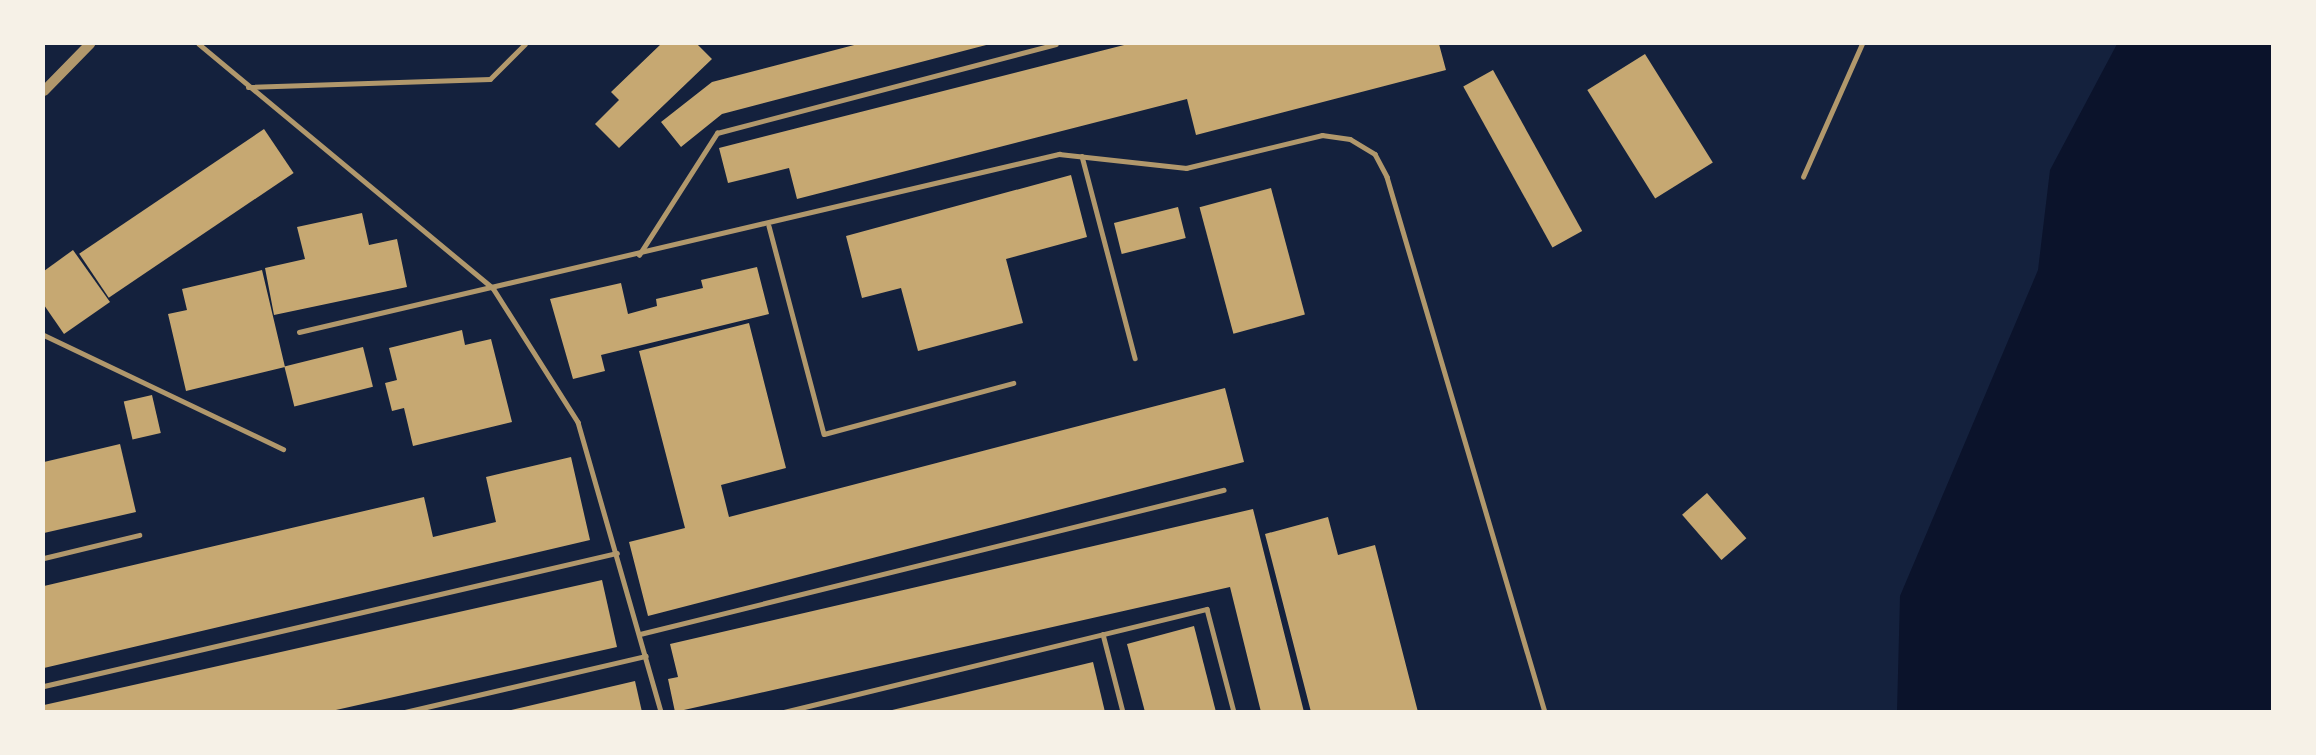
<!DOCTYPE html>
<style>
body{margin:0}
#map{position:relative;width:2316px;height:755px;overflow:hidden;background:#14213d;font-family:"Roboto Condensed",sans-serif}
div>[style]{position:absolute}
.water>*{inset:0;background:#0b132b}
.building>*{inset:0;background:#c6a872;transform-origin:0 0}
.service>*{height:4.5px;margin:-2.25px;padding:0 2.25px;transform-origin:2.25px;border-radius:2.25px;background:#b1986c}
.tertiary>*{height:10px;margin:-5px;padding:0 5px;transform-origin:5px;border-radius:5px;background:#b1986c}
span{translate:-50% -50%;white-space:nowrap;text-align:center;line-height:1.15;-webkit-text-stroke:6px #f6f1e7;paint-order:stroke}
.frame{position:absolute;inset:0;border:45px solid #f6f1e7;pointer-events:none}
</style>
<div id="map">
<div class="water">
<div style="clip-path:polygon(2117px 44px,2272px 44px,2272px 711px,1897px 711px,1900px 596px,2038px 270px,2050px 170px)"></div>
</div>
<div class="building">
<div style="clip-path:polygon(661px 44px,697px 44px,712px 59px,619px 148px,595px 124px,619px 100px,611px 92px)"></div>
<div style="clip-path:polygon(858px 44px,990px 44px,722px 114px,681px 147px,661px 122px,712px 82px)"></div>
<div style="clip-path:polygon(1128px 44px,1439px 44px,1446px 70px,1196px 135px,1187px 99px,797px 199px,789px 168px,728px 183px,719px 148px)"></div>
<div style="left:1645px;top:54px;width:128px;height:68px;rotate:58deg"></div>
<div style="left:1493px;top:70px;width:184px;height:34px;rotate:61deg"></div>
<div style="left:264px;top:129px;width:53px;height:223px;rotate:56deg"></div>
<div style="clip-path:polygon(1071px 175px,1087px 237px,1006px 259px,1023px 323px,918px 351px,901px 288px,862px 298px,846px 236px)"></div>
<div style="left:1271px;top:188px;width:131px;height:74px;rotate:75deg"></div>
<div style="left:1178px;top:207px;width:32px;height:66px;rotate:76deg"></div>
<div style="clip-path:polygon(362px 213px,369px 245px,397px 239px,407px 287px,274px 315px,265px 268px,305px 259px,297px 227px)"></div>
<div style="clip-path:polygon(73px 250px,110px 302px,64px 334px,44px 305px,44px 271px)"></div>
<div style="clip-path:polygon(757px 267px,769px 314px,601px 355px,605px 371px,573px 379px,550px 299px,621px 283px,628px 314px,657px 306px,656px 299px,703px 288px,701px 280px)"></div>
<div style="clip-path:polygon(262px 270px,285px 367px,186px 391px,168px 314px,187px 310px,182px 289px)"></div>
<div style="clip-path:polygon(749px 323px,786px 468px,721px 485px,729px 517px,1225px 388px,1244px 462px,648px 616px,629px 542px,685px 528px,639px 351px)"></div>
<div style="clip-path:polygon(462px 330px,465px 345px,491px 339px,512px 422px,413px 446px,404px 408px,392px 411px,385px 383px,397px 380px,389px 348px)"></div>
<div style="left:363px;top:347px;width:41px;height:81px;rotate:76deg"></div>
<div style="left:152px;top:395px;width:39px;height:29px;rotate:77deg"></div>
<div style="clip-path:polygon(120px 444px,136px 512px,44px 533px,44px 462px)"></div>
<div style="clip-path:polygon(571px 457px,590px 540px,44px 668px,44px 586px,424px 497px,433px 537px,496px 522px,486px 477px)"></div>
<div style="left:1707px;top:493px;width:60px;height:33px;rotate:49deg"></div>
<div style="clip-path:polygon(1253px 509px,1304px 712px,1261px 712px,1230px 587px,675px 712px,668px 679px,678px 677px,670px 644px)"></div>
<div style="clip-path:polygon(1328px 517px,1338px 555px,1375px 545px,1418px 712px,1311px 712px,1265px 534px)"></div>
<div style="clip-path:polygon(602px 580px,617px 647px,327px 712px,44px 712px,44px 705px)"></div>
<div style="clip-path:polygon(1194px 626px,1216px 712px,1145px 712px,1127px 644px)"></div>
<div style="clip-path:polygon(1093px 662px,1105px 712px,888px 712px,888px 711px)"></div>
<div style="clip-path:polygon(635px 681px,642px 712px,507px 712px,507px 711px)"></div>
</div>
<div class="service">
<div style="left:199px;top:44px;width:382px;rotate:39.7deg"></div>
<div style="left:493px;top:288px;width:159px;rotate:57.6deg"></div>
<div style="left:578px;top:422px;width:302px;rotate:74deg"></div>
<div style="left:248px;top:87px;width:242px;rotate:-1.9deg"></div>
<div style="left:490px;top:79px;width:49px;rotate:-45deg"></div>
<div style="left:1082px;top:156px;width:209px;rotate:75.3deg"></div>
<div style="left:1803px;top:177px;width:145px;rotate:-66.1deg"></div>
<div style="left:769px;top:226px;width:215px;rotate:75.2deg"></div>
<div style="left:824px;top:434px;width:196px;rotate:-15.1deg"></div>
<div style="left:639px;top:255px;width:145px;rotate:-57.4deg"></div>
<div style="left:717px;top:133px;width:350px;rotate:-14.7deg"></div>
<div style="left:299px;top:332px;width:781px;rotate:-13.18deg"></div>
<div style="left:1059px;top:154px;width:128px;rotate:6.3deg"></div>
<div style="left:1186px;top:168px;width:140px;rotate:-13.6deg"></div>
<div style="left:1322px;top:135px;width:28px;rotate:8deg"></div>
<div style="left:1350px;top:139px;width:29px;rotate:31deg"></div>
<div style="left:1375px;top:154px;width:26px;rotate:62deg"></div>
<div style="left:1387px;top:177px;width:558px;rotate:73.55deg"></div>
<div style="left:44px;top:335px;width:265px;rotate:25.5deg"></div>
<div style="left:44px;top:558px;width:98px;rotate:-13.6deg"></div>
<div style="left:640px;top:634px;width:601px;rotate:-13.87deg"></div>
<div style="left:1103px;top:634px;width:81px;rotate:75.6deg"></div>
<div style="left:44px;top:686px;width:588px;rotate:-13.07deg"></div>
<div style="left:405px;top:712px;width:247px;rotate:-13.1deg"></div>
<div style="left:784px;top:712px;width:435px;rotate:-13.7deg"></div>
<div style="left:1207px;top:609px;width:106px;rotate:75.3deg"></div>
</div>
<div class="tertiary">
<div style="left:44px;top:91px;width:66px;rotate:-45.6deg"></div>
</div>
<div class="frame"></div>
</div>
